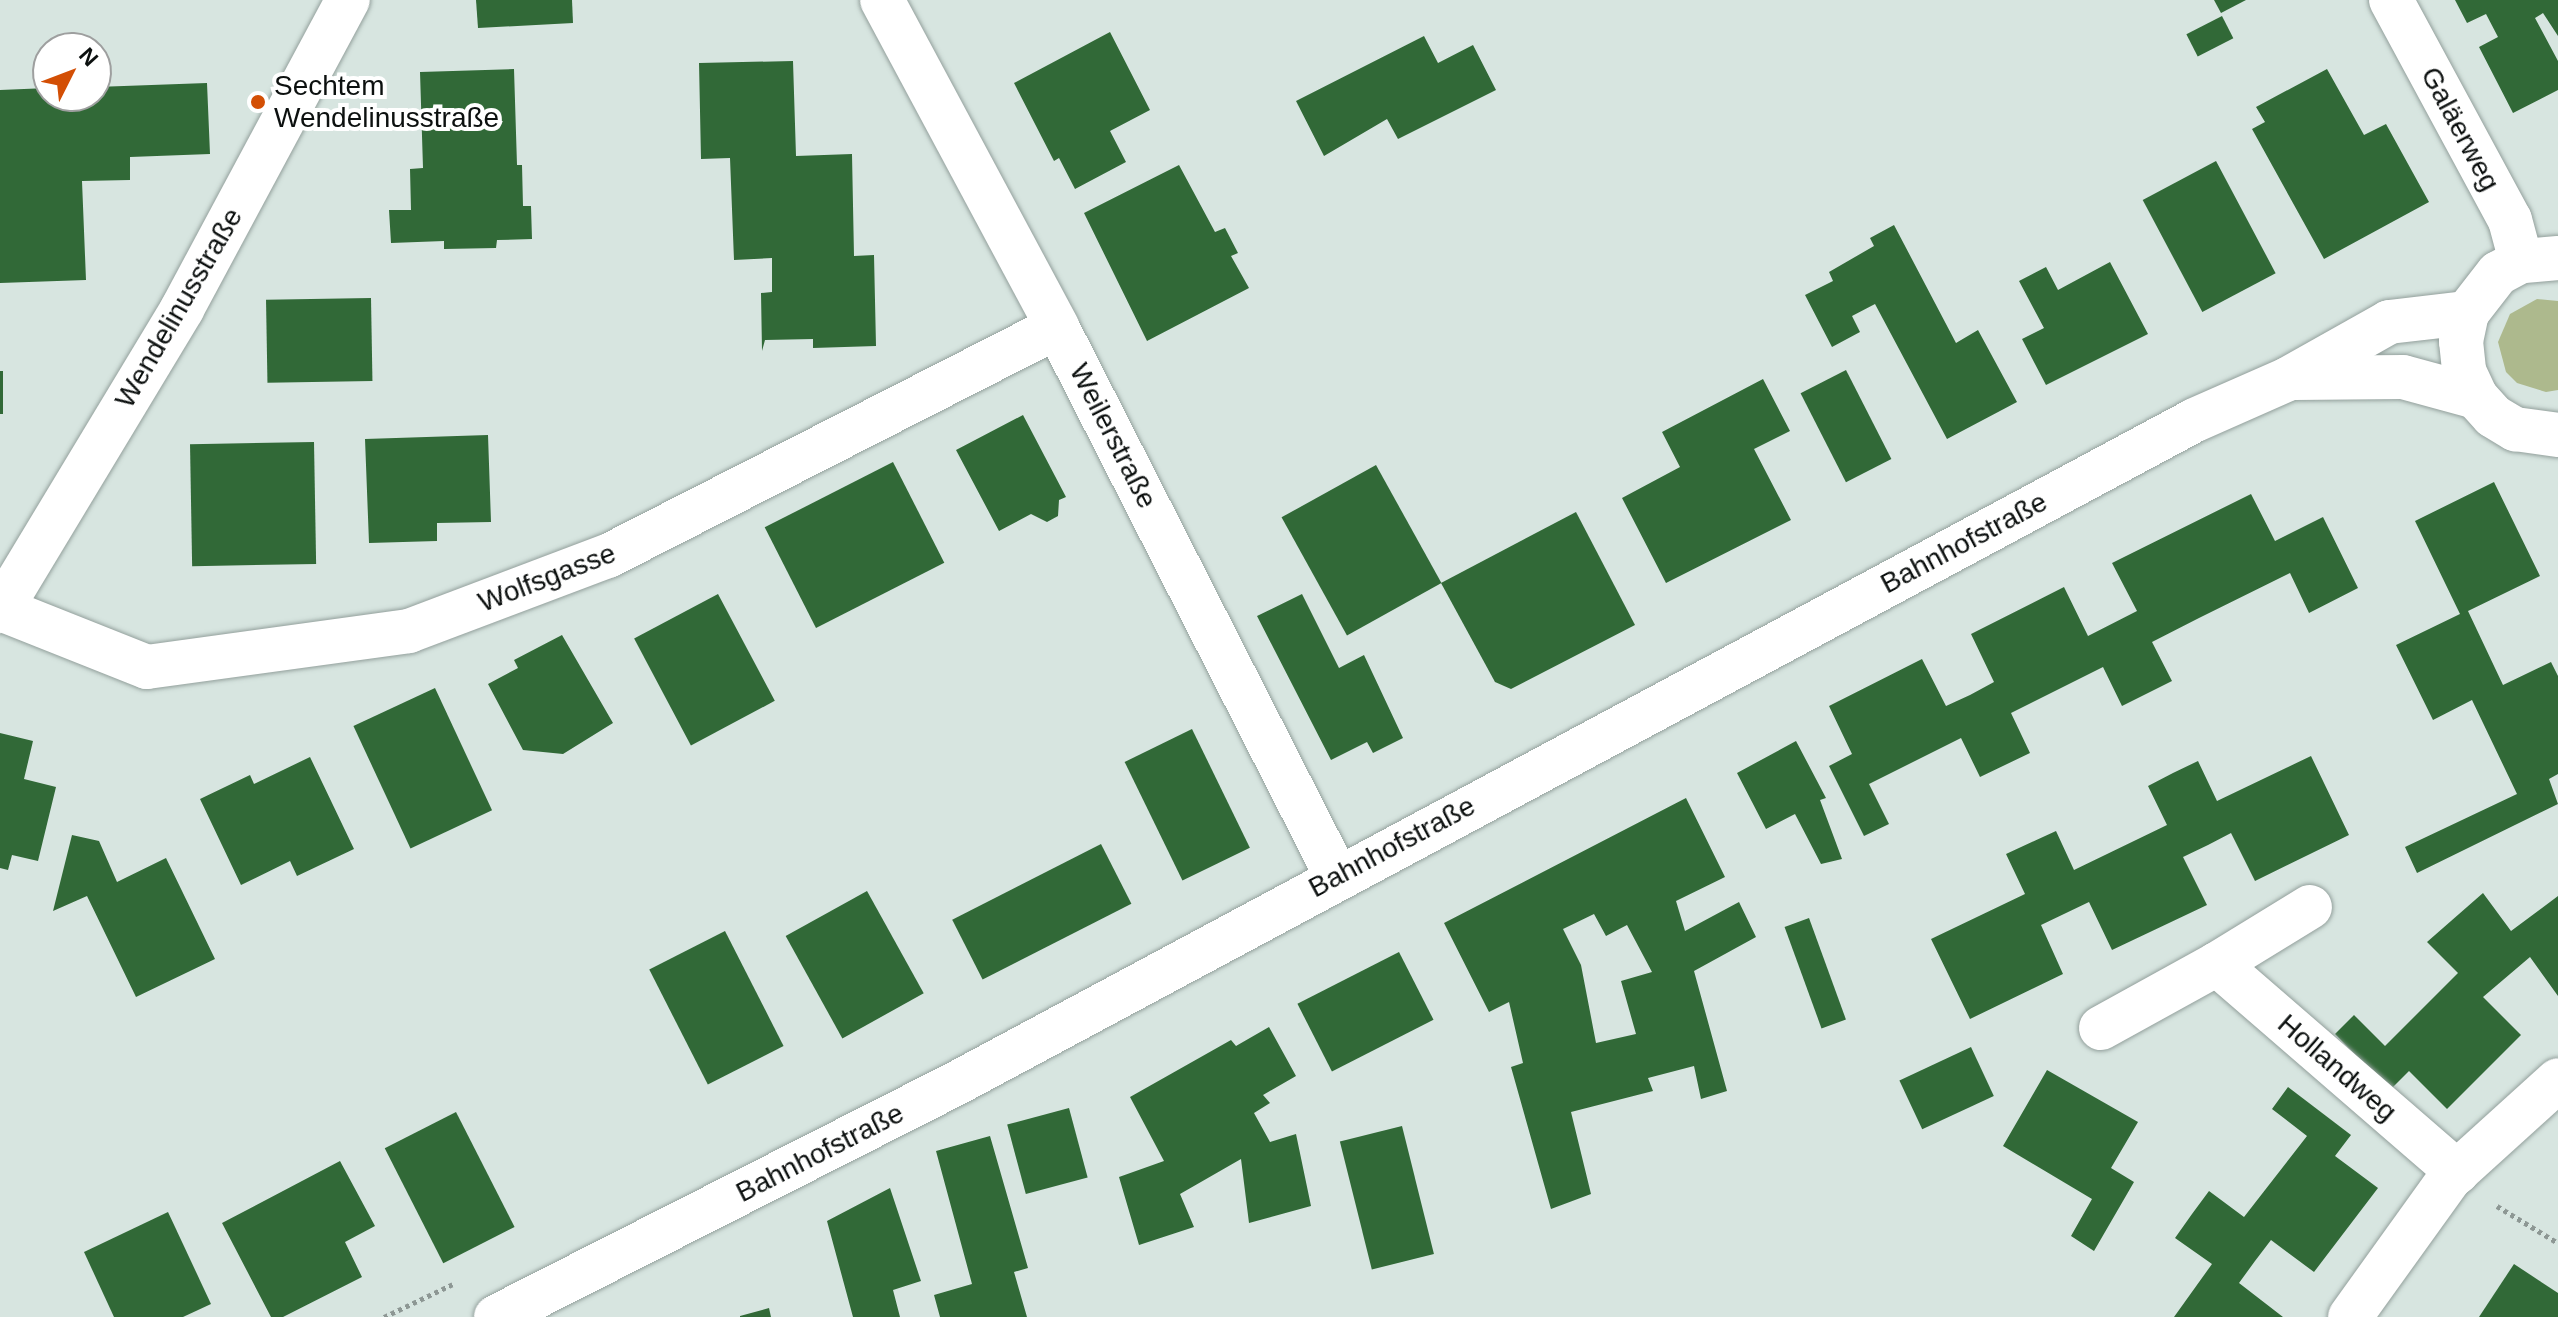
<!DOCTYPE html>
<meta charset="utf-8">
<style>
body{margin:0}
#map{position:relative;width:2558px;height:1317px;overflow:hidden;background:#d7e5e0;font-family:Helvetica,sans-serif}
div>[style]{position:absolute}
.green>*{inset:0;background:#adb98d}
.building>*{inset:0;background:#316937;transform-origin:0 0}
.path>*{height:5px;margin-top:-2.5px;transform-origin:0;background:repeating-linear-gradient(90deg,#8d9794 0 4px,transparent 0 8px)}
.roads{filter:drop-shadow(0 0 2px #93a09c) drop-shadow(0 0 2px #93a09c)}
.street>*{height:44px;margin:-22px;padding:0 22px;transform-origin:22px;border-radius:22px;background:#fff}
.dots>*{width:22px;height:22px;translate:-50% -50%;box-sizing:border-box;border:4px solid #fff;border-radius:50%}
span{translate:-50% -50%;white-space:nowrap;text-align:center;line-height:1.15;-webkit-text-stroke:8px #fff;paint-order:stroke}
.poi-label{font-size:28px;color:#0c100f}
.left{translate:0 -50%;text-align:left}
.street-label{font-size:28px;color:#0c100f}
.north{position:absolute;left:32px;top:32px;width:80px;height:80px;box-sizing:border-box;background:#fff;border:2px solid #9e9f9f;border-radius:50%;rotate:48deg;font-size:22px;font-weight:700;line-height:32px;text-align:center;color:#0c100f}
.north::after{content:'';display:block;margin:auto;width:28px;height:36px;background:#d34f05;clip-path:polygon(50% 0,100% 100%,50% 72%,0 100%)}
</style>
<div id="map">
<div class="green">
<div style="clip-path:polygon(2537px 299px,2558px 301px,2558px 390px,2546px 392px,2517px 383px,2506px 372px,2498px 342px,2510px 314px)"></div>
</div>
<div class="building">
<div style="clip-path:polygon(476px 0,572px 0,573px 23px,478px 28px)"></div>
<div style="clip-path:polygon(2214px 0,2246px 0,2221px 13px)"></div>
<div style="clip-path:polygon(2455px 0,2558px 0,2558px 36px,2543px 13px,2535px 18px,2558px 61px,2558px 90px,2513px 113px,2479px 47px,2498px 37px,2486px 14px,2467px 23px)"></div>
<div style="left:2222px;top:16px;width:25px;height:40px;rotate:63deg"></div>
<div style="clip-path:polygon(1110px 32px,1150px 110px,1110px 131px,1126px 162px,1075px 189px,1059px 158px,1054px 161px,1014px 83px)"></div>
<div style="clip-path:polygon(1424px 36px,1438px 63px,1473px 45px,1496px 90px,1398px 139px,1387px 119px,1324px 156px,1296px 101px)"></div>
<div style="clip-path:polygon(793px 61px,796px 156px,852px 154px,854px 256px,874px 255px,876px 346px,813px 348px,813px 339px,765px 340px,762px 351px,761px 293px,772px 292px,772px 258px,734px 260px,730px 158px,701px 159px,699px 63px)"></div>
<div style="clip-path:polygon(514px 69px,517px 165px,522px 165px,523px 206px,531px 206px,532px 239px,497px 240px,496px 248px,444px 249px,444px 241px,391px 243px,389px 210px,411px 210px,410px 169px,423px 168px,420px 72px)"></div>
<div style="clip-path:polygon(2327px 69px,2364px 135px,2386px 124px,2429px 202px,2324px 259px,2252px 129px,2265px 122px,2256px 107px)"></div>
<div style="clip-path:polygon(207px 83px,210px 154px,130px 157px,130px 180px,82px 181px,86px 280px,0 283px,0 90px,48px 88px,48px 96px,96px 96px,96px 87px)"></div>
<div style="left:2216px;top:161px;width:127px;height:83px;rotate:62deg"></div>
<div style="clip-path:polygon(1179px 165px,1215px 232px,1225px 228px,1238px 253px,1231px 256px,1249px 288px,1147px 341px,1084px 213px)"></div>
<div style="clip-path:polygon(1894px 225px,1956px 343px,1978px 330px,2017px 402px,1947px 439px,1875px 304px,1852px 316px,1860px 332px,1832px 347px,1805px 295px,1833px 281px,1829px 272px,1874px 246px,1870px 238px)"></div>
<div style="clip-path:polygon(2110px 262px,2148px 334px,2046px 385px,2022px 339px,2044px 328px,2019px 281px,2046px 267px,2058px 290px)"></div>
<div style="left:371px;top:298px;width:83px;height:105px;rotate:89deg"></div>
<div style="left:1846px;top:370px;width:100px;height:51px;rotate:63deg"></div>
<div style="left:0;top:371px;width:3px;height:43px"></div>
<div style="clip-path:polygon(1763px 379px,1790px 431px,1754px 449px,1791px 520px,1666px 583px,1622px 498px,1680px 467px,1662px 432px)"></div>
<div style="clip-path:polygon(1023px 415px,1066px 497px,1059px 500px,1058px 516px,1047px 522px,1031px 514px,999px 531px,956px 450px)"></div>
<div style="clip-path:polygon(488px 435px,491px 522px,437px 523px,437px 541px,369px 543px,365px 439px)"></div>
<div style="left:314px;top:442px;width:122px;height:124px;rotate:89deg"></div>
<div style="left:893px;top:462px;width:113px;height:144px;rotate:63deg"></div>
<div style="left:1376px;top:465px;width:135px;height:108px;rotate:61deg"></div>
<div style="clip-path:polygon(2494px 482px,2540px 576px,2468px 611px,2503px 685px,2551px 662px,2558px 676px,2558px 774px,2549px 779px,2558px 804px,2417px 873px,2405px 847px,2517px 794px,2472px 700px,2433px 720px,2396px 645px,2460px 614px,2415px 521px)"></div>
<div style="clip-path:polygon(2251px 494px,2275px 541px,2323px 517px,2358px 588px,2309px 613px,2290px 573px,2199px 618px,2152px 642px,2172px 681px,2122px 706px,2103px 667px,2011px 713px,2030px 753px,1980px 777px,1961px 738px,1869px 784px,1889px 824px,1864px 836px,1829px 766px,1852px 754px,1829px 706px,1922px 659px,1946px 706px,1970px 695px,1994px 682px,1971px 634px,2064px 587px,2088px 636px,2137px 611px,2112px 563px)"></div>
<div style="clip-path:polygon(1576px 512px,1635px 625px,1511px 689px,1495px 682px,1441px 583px)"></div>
<div style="left:718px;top:594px;width:121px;height:95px;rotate:62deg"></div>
<div style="clip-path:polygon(1302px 594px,1339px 668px,1364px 655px,1403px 738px,1373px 753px,1367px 742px,1331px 760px,1257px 616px)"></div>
<div style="clip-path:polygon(562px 635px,613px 723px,563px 754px,523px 750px,488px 684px,518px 668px,514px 660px)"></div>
<div style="left:435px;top:688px;width:135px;height:90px;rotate:65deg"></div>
<div style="left:1192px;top:729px;width:132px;height:75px;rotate:64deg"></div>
<div style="clip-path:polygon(0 733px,33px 741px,24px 779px,56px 787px,38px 861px,12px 855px,8px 870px,0 868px)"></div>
<div style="clip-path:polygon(1796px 741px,1826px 798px,1820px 800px,1842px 859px,1821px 864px,1795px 814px,1766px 829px,1737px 773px)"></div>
<div style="clip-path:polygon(2311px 756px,2349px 835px,2255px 881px,2231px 833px,2208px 845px,2183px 857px,2207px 905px,2112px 950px,2089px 902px,2041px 925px,2063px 974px,1970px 1019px,1931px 939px,2025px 894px,2006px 854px,2056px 831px,2074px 870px,2167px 825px,2148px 786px,2173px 773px,2198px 761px,2217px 801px)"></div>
<div style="clip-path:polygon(310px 757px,354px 849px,297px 876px,290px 861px,241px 885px,200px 799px,250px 775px,254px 784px)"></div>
<div style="clip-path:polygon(evenodd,1686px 798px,1725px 877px,1676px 901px,1685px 931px,1739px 902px,1756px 937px,1694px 971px,1727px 1091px,1701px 1099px,1694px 1066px,1648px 1078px,1653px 1091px,1571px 1112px,1591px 1194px,1551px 1209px,1511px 1067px,1523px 1063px,1509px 1002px,1489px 1012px,1444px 923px,1686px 798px,1594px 914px,1606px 936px,1627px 925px,1652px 972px,1621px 981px,1636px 1034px,1596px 1043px,1581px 965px,1563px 929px,1594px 914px)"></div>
<div style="clip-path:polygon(72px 835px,99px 841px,117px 882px,166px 858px,215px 959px,136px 997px,87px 896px,53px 911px)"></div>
<div style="left:1101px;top:844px;width:67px;height:167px;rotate:63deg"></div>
<div style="left:867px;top:891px;width:117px;height:93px;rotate:61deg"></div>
<div style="clip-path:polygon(2483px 893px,2511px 931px,2558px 896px,2558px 996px,2530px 957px,2483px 997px,2521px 1035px,2447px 1109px,2409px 1071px,2390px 1090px,2335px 1034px,2354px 1015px,2385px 1046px,2458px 973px,2427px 942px)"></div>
<div style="left:1809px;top:918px;width:108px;height:26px;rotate:70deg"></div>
<div style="left:725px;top:931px;width:129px;height:85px;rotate:63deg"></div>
<div style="left:1399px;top:952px;width:76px;height:114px;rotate:63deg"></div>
<div style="clip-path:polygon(1269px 1027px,1296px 1076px,1263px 1095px,1270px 1103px,1254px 1113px,1270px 1142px,1296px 1134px,1311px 1206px,1249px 1223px,1241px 1159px,1180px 1194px,1194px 1227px,1139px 1245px,1119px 1177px,1164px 1161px,1130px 1097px,1231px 1040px,1236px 1046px)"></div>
<div style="left:1971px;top:1047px;width:54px;height:79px;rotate:65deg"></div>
<div style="clip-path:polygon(2047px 1070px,2138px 1122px,2111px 1168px,2134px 1182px,2094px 1251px,2071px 1236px,2092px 1199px,2003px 1146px)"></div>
<div style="clip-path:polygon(2288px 1087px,2351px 1135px,2335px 1156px,2378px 1188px,2314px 1272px,2271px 1240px,2255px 1261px,2239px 1283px,2283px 1317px,2174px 1317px,2212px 1264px,2175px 1238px,2192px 1214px,2209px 1191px,2244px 1217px,2307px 1136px,2272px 1109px)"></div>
<div style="left:1069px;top:1108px;width:72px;height:64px;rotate:75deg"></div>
<div style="left:456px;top:1112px;width:129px;height:80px;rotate:63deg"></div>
<div style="left:1402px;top:1126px;width:132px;height:64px;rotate:76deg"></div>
<div style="clip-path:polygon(990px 1136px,1028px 1268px,1014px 1272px,1027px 1317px,940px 1317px,934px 1295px,972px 1284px,936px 1151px)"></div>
<div style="clip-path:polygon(340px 1161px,375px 1226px,345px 1242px,362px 1277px,283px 1317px,271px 1317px,222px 1223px)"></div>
<div style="clip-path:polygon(890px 1188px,921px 1281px,893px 1290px,900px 1317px,853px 1317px,827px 1221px)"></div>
<div style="clip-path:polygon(168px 1212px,211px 1304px,183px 1317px,114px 1317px,84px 1252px)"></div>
<div style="clip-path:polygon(2514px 1264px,2558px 1293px,2558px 1317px,2479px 1317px)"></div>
<div style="clip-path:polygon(769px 1308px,771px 1317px,740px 1317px,740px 1316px)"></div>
</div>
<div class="path">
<div style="left:2497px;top:1206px;width:71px;rotate:31.2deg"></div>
<div style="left:384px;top:1317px;width:76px;rotate:-25.6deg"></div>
</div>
<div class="roads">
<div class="street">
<div style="left:882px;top:0;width:371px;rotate:61.8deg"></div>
<div style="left:1057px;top:327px;width:617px;rotate:63.02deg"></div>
<div style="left:2391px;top:0;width:250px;rotate:61.6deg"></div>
<div style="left:2510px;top:220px;width:42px;rotate:75deg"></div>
<div style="left:2558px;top:258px;width:37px;rotate:175deg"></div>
<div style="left:2521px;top:261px;width:26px;rotate:152deg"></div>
<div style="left:2498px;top:273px;width:51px;rotate:127.8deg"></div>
<div style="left:2467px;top:313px;width:29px;rotate:102deg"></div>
<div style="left:2461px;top:341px;width:30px;rotate:84deg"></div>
<div style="left:2464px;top:371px;width:29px;rotate:65deg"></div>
<div style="left:2476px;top:397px;width:25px;rotate:48deg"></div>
<div style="left:2493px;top:416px;width:26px;rotate:31deg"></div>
<div style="left:2515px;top:429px;width:43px;rotate:7.9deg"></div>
<div style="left:2294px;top:378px;width:109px;rotate:-0.5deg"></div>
<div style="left:2403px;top:377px;width:76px;rotate:15.3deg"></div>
<div style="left:1px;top:609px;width:157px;rotate:21.7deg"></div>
<div style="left:147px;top:667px;width:264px;rotate:-7.8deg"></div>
<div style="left:409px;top:631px;width:213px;rotate:-20.7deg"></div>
<div style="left:608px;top:556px;width:504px;rotate:-27.02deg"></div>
<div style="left:0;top:611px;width:353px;rotate:-58.9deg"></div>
<div style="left:182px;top:309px;width:351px;rotate:-61.8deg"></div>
<div style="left:2217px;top:964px;width:109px;rotate:-31.5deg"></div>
<div style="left:2101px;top:1028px;width:132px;rotate:-28.9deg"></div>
<div style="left:2217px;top:964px;width:318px;rotate:40.9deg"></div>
<div style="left:496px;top:1317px;width:517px;rotate:-26.91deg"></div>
<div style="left:957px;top:1083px;width:1404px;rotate:-28.17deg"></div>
<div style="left:2195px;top:420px;width:102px;rotate:-23.8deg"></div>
<div style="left:2288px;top:379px;width:116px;rotate:-29.4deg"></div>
<div style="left:2389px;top:322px;width:79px;rotate:-6.6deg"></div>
<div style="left:2350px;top:1317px;width:170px;rotate:-54.3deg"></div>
<div style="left:2449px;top:1179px;width:147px;rotate:-42.2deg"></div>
</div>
</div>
<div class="dots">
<div style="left:258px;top:102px;background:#d34f05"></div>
</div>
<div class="poi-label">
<span class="left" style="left:274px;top:102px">Sechtem<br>Wendelinusstraße</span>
</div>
<div class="street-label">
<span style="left:2460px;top:129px;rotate:62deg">Galäerweg</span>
<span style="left:179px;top:308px;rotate:-60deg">Wendelinusstraße</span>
<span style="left:1113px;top:436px;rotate:63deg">Weilerstraße</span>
<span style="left:1964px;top:543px;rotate:-28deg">Bahnhofstraße</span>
<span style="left:547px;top:578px;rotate:-21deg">Wolfsgasse</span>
<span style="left:1392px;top:847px;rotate:-28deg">Bahnhofstraße</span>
<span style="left:2337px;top:1068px;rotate:41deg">Hollandweg</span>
<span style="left:820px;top:1153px;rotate:-27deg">Bahnhofstraße</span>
</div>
<div class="north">N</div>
</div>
